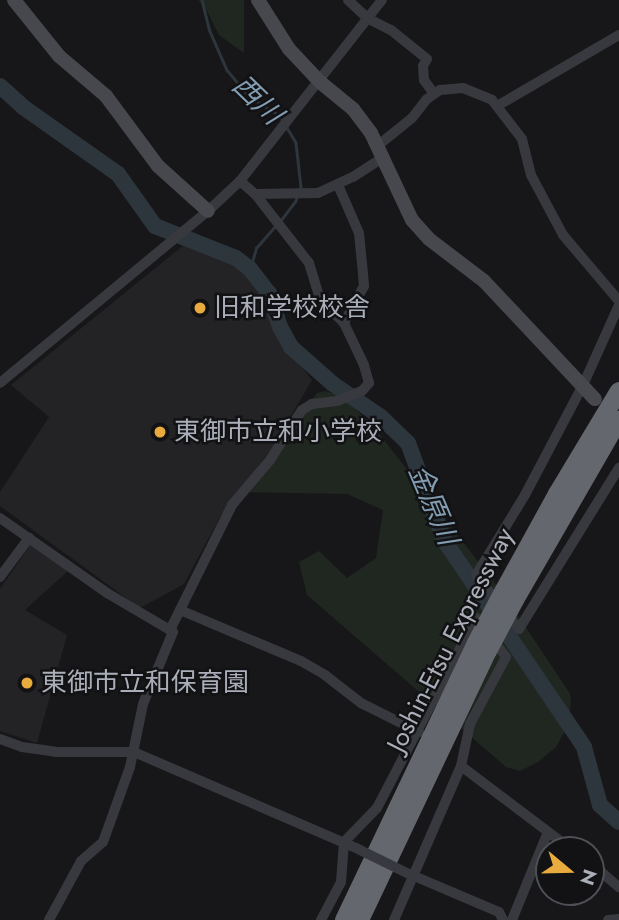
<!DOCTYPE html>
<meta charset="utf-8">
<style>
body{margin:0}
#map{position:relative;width:619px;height:920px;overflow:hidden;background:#171719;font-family:Jost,"Noto Sans JP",sans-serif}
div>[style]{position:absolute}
.built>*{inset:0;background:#232326}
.green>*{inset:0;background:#1f2720}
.stream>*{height:2.5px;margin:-1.25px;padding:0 1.25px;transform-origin:1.25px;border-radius:1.25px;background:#2d363c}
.river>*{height:16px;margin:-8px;padding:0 8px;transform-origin:8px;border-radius:8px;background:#2d363c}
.street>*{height:10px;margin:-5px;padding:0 5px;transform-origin:5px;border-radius:5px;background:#38393e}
.secondary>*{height:14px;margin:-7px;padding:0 7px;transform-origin:7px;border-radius:7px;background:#46484d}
.highway>*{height:18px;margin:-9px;padding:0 9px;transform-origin:9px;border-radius:9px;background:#64676e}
.street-bridge>*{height:10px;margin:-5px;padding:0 5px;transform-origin:5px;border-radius:5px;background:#38393e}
.highway-bridge>*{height:18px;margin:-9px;padding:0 9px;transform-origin:9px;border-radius:9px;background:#64676e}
.dots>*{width:19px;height:19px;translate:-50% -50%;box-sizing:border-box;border:4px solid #121214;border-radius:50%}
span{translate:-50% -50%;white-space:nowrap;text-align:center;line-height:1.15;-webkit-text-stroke:5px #121214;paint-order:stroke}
.poi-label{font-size:26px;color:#aaaeb8}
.left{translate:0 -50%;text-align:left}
.street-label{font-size:26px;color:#aaaeb8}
.water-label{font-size:28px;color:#829db1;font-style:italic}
.north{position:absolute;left:535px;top:836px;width:70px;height:70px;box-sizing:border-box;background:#121214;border:2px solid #4f5056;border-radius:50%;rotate:109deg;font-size:19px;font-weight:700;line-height:28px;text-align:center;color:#aaaeb8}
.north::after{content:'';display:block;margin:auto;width:24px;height:32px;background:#e9ab3e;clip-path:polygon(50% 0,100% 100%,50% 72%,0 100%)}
</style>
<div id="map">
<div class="built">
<div style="clip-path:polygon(184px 245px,237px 265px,260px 288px,285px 347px,312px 380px,272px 448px,220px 517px,184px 584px,140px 608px,0 506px,0 492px,49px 417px,11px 385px)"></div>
<div style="clip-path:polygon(31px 544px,69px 570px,25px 610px,67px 635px,37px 743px,0 731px,0 589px)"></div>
</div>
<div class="green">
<div style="clip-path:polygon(198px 0,244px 0,244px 53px,219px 35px,204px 5px)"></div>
<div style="clip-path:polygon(325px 391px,339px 395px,371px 423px,507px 599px,569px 692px,571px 699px,569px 723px,556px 747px,538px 762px,520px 771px,506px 767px,307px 595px,299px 562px,319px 551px,347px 578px,376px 558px,383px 510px,347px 494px,244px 492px,317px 393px)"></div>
</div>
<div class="stream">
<div style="left:202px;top:0;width:30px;rotate:76deg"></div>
<div style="left:209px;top:29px;width:45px;rotate:66.3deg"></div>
<div style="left:227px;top:70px;width:35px;rotate:50deg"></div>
<div style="left:250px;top:97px;width:36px;rotate:32deg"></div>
<div style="left:280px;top:116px;width:31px;rotate:59deg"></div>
<div style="left:296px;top:143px;width:44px;rotate:83.5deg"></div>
<div style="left:301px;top:187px;width:15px;rotate:110deg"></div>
<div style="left:296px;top:201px;width:25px;rotate:127deg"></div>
<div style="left:250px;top:269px;width:22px;rotate:-74deg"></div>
<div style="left:256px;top:248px;width:30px;rotate:-49deg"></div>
</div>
<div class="river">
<div style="left:0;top:86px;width:31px;rotate:42deg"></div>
<div style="left:23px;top:107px;width:116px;rotate:35.2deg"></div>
<div style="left:118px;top:174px;width:64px;rotate:54.6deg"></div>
<div style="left:155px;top:226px;width:87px;rotate:21.6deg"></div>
<div style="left:236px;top:258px;width:18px;rotate:38deg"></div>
<div style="left:250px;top:269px;width:31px;rotate:52deg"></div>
<div style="left:269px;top:293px;width:36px;rotate:72deg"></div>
<div style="left:280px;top:327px;width:23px;rotate:61deg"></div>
<div style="left:291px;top:347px;width:56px;rotate:41.4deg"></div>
<div style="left:333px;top:384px;width:58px;rotate:34.5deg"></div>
<div style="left:381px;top:417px;width:37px;rotate:44deg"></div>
<div style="left:408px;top:443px;width:103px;rotate:69.6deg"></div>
<div style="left:444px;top:540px;width:250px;rotate:55.9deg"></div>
<div style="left:584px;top:747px;width:60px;rotate:74.6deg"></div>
<div style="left:600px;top:805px;width:25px;rotate:42deg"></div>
</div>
<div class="street">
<div style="left:348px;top:0;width:26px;rotate:43deg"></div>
<div style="left:367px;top:18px;width:27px;rotate:27deg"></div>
<div style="left:391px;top:30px;width:46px;rotate:38.9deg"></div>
<div style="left:427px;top:59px;width:8px;rotate:120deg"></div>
<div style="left:423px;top:66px;width:14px;rotate:86deg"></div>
<div style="left:424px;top:80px;width:17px;rotate:54deg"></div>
<div style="left:497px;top:106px;width:141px;rotate:-30.2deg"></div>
<div style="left:376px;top:147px;width:46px;rotate:-38.9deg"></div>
<div style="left:412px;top:118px;width:24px;rotate:-52deg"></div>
<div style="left:427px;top:99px;width:16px;rotate:-35deg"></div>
<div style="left:440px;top:90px;width:23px;rotate:-5deg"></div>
<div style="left:463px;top:88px;width:31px;rotate:22deg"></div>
<div style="left:492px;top:100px;width:49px;rotate:52.4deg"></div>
<div style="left:522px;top:139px;width:37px;rotate:76deg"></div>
<div style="left:531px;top:175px;width:68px;rotate:61.9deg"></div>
<div style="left:563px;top:235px;width:87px;rotate:49.7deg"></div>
<div style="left:338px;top:185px;width:52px;rotate:66.4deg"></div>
<div style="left:359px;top:233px;width:41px;rotate:84.4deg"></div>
<div style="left:363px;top:274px;width:12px;rotate:85deg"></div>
<div style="left:364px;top:286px;width:42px;rotate:118.4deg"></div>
<div style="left:255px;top:194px;width:63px;rotate:-0.9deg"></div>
<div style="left:318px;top:193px;width:38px;rotate:-25deg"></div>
<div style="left:353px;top:177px;width:33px;rotate:-33deg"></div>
<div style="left:619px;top:305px;width:88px;rotate:114.2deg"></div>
<div style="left:583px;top:385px;width:124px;rotate:117.8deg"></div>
<div style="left:525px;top:495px;width:94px;rotate:121.5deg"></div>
<div style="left:476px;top:575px;width:69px;rotate:51.5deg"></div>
<div style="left:519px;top:629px;width:190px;rotate:-58.2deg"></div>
<div style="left:0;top:383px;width:270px;rotate:-39.6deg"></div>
<div style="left:208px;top:211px;width:44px;rotate:-43.2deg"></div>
<div style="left:240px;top:181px;width:230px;rotate:-51.9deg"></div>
<div style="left:0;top:518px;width:131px;rotate:35deg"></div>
<div style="left:107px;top:593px;width:73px;rotate:30.4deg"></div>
<div style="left:0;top:577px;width:49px;rotate:-53.4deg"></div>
<div style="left:180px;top:610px;width:131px;rotate:22.9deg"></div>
<div style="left:301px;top:661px;width:28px;rotate:30deg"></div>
<div style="left:325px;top:675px;width:46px;rotate:37.9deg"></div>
<div style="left:361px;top:703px;width:65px;rotate:26.6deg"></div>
<div style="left:0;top:739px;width:23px;rotate:20deg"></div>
<div style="left:22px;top:747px;width:34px;rotate:8deg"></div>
<div style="left:56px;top:752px;width:78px"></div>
<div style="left:134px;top:752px;width:246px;rotate:23.4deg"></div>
<div style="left:461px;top:766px;width:139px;rotate:37.1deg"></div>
<div style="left:591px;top:863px;width:37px;rotate:41deg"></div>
<div style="left:407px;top:873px;width:100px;rotate:23deg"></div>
<div style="left:499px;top:912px;width:9px;rotate:63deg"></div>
<div style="left:49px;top:920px;width:67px;rotate:-61.5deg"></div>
<div style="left:81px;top:861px;width:29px;rotate:-41deg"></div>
<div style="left:103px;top:842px;width:80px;rotate:-70.2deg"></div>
<div style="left:130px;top:767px;width:64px;rotate:-78.3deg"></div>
<div style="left:143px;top:704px;width:78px;rotate:-67.4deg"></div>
<div style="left:173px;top:632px;width:4px;rotate:-146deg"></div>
<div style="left:170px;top:630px;width:140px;rotate:-63.6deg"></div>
<div style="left:232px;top:505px;width:59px;rotate:-49.8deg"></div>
<div style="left:270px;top:460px;width:59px;rotate:-57.4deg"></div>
<div style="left:302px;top:410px;width:12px;rotate:-31deg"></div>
<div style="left:312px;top:404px;width:25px;rotate:-7deg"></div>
<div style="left:337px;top:401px;width:27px;rotate:-22deg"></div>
<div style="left:362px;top:391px;width:11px;rotate:-49deg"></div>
<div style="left:369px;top:383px;width:19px;rotate:-106deg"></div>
<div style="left:364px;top:365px;width:47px;rotate:-115.5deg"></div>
<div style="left:344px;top:323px;width:34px;rotate:-135deg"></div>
<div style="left:320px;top:299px;width:38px;rotate:-107deg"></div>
<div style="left:309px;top:263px;width:88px;rotate:-128deg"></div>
<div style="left:255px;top:194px;width:20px;rotate:-139deg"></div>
<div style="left:321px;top:920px;width:43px;rotate:-62.2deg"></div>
<div style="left:341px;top:882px;width:40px;rotate:-85.7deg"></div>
<div style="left:344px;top:842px;width:47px;rotate:-45.9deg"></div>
<div style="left:377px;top:808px;width:214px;rotate:-62.5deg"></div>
<div style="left:476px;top:618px;width:49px;rotate:52.4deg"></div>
<div style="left:506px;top:657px;width:76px;rotate:118.2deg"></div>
<div style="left:470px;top:724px;width:43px;rotate:102.1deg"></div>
<div style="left:461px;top:766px;width:168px;rotate:113.5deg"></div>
<div style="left:512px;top:920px;width:95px;rotate:-67.8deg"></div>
<div style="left:608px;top:920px;width:11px;rotate:-5deg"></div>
</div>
<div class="secondary">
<div style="left:14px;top:0;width:72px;rotate:51.2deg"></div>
<div style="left:59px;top:56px;width:62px;rotate:40.4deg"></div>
<div style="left:106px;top:96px;width:87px;rotate:53.4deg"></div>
<div style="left:158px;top:166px;width:67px;rotate:42deg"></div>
<div style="left:258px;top:0;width:58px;rotate:57.7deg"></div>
<div style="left:289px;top:49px;width:45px;rotate:46.8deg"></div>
<div style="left:320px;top:82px;width:43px;rotate:39.3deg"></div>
<div style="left:353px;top:109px;width:30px;rotate:53deg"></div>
<div style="left:371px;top:133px;width:96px;rotate:64.8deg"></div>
<div style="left:412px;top:220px;width:25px;rotate:48deg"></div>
<div style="left:429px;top:239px;width:69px;rotate:37.4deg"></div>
<div style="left:484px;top:281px;width:162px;rotate:46.8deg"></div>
</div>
<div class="highway">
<div style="left:504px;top:590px;width:110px;rotate:-61.1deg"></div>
<div style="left:557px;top:494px;width:120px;rotate:-59deg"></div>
<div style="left:515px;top:600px;width:208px;rotate:-60deg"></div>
<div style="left:344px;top:920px;width:307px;rotate:-64.5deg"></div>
<div style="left:360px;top:920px;width:298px;rotate:-64.6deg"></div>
</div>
<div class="street-bridge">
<div style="left:360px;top:850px;width:52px;rotate:26.1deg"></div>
</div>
<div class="highway-bridge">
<div style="left:476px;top:643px;width:60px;rotate:-62.2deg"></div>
<div style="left:488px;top:651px;width:58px;rotate:-62.1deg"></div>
</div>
<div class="dots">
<div style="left:200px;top:308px;background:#e9ab3e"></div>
<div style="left:160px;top:432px;background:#e9ab3e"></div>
<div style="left:27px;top:683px;background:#e9ab3e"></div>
</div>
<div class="poi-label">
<span class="left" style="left:214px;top:308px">旧和学校校舎</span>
<span class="left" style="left:174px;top:432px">東御市立和小学校</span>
<span class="left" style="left:41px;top:683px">東御市立和保育園</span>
</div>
<div class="street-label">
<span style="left:451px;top:640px;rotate:-63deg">Joshin-Etsu Expressway</span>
</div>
<div class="water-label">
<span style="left:257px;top:100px;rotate:44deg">西川</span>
<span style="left:433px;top:505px;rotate:67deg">金原川</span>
</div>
<div class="north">N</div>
</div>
